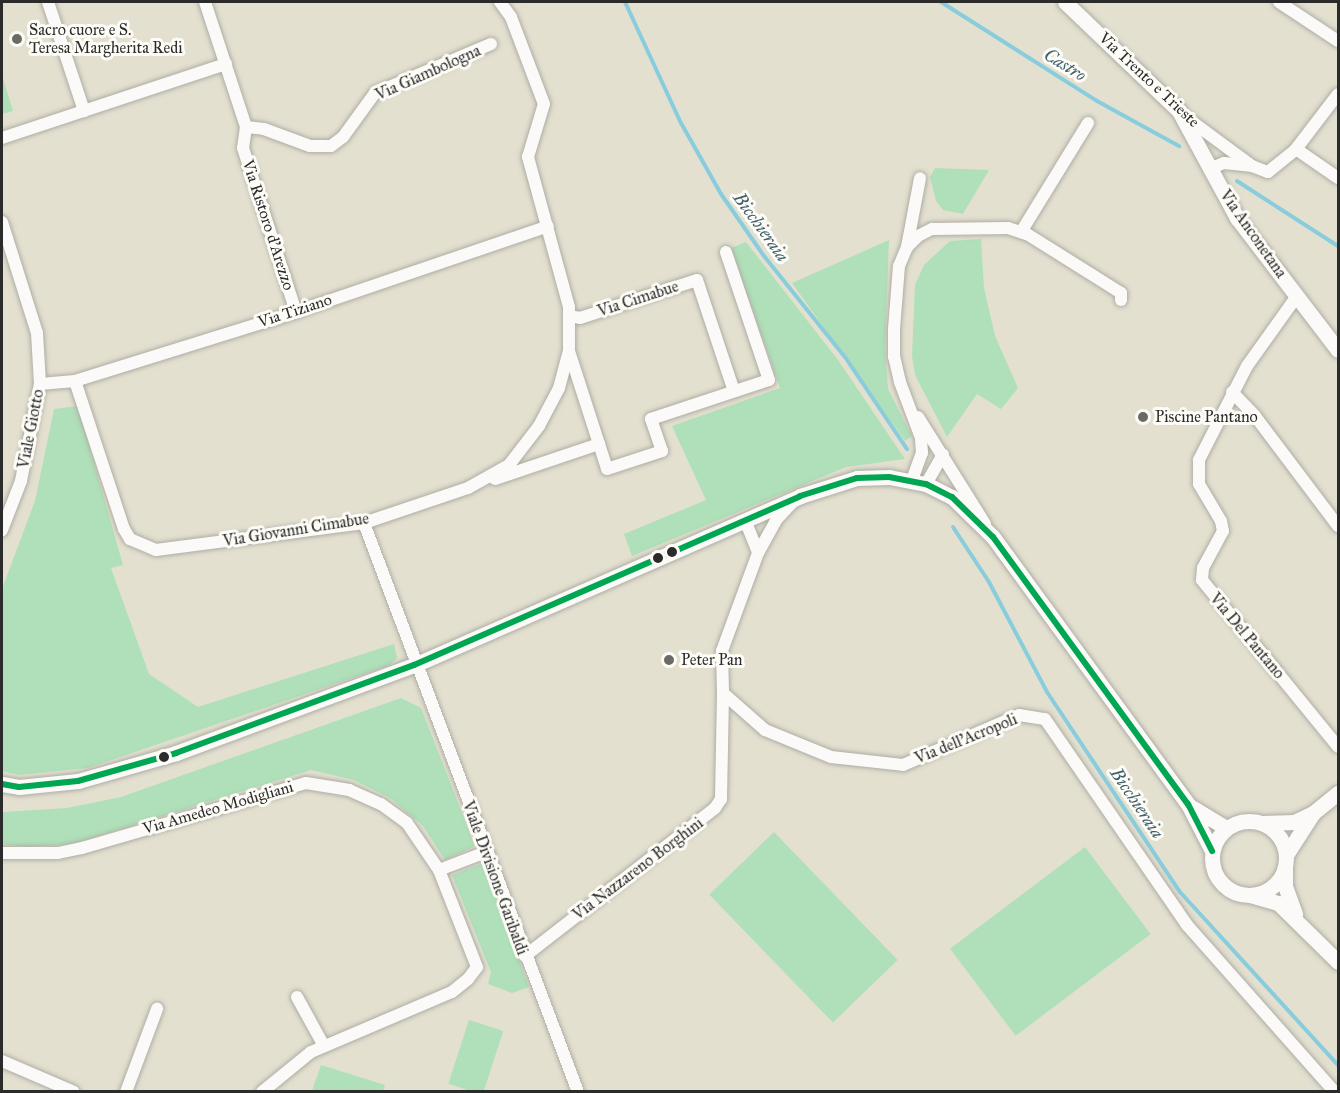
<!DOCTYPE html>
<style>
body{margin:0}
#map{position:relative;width:1340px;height:1093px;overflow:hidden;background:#e3e0d0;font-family:"IM FELL Great Primer",serif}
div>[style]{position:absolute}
.green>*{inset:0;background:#afe0b9;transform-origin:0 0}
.stream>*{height:4px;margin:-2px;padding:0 2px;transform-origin:2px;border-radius:2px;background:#89cddd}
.roads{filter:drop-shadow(0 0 2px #afada4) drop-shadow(0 0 2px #afada4)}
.minor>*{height:12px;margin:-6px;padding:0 6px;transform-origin:6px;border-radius:6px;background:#fbfaf8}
.major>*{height:15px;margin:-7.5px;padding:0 7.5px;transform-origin:7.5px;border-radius:7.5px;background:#fbfaf8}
.major>.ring{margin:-7.5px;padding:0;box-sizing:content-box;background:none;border:15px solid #fbfaf8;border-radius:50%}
.bus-1>*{height:6px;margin:-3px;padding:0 3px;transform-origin:3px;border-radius:3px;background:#00a651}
.dots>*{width:16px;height:16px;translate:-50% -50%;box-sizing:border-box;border:3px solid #fdfcf7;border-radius:50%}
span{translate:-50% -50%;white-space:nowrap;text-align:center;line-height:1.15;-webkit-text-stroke:6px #fdfcf7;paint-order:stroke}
.poi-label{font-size:16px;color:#2b2b2b}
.left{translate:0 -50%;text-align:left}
.street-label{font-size:16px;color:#2b2b2b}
.water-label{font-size:18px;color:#3f616b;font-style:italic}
.frame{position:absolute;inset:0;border:3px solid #2b2b2b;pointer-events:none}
</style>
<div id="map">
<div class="green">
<div style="clip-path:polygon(2px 75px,13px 111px,2px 114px)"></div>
<div style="clip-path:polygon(935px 168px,989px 170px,963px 214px,943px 210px,936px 201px,930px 177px)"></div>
<div style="clip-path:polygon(981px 239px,984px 288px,995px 336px,1018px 388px,1001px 409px,977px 394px,947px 437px,915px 375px,912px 356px,915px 285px,924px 265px,950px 241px)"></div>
<div style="clip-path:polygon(889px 240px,885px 348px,888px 389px,912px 436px,905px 441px,792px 283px)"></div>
<div style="clip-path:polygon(746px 242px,838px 360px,905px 459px,846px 467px,632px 556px,624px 534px,706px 500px,672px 426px,780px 388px,731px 248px)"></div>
<div style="clip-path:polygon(78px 406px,123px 565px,111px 568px,149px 674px,198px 707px,394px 644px,397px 658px,390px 665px,88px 768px,19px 775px,2px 771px,2px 589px,35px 501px,54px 409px)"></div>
<div style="clip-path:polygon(401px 698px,421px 708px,475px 846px,445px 860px,423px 826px,390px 798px,354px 780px,311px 770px,73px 844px,28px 847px,2px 844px,2px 812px,67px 808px,121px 797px)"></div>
<div style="left:774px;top:832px;width:178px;height:90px;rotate:46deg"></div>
<div style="left:1085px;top:847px;width:109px;height:169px;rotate:53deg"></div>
<div style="clip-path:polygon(483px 863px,529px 987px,512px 993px,488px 984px,491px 972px,452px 875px)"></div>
<div style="left:469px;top:1020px;width:36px;height:67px;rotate:18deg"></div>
<div style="clip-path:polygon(321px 1065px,385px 1085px,383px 1091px,312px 1091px)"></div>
</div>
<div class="stream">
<div style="left:625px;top:2px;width:133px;rotate:65.2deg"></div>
<div style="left:681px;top:123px;width:81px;rotate:60.6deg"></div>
<div style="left:721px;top:194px;width:75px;rotate:55.3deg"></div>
<div style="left:764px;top:256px;width:129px;rotate:51.3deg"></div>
<div style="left:845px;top:357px;width:111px;rotate:56deg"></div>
<div style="left:941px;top:2px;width:185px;rotate:32.4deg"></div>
<div style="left:1097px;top:101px;width:94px;rotate:28.8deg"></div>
<div style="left:1237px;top:181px;width:120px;rotate:32.8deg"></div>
<div style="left:953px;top:527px;width:66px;rotate:56.8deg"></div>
<div style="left:989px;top:582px;width:124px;rotate:62.2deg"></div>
<div style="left:1047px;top:692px;width:240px;rotate:56.4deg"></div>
<div style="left:1180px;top:892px;width:234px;rotate:47.6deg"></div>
</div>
<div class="roads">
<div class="minor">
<div style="left:48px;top:2px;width:115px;rotate:71.7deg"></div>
<div style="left:205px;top:2px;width:132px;rotate:71.8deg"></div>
<div style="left:246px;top:127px;width:21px;rotate:98deg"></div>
<div style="left:243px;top:148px;width:172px;rotate:72.1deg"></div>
<div style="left:1279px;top:2px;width:71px;rotate:33.5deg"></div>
<div style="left:1183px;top:115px;width:86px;rotate:36.5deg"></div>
<div style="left:1252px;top:166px;width:17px;rotate:21deg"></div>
<div style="left:1268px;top:172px;width:36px;rotate:-39deg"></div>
<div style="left:1296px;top:149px;width:69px;rotate:-52.6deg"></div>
<div style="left:246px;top:127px;width:18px;rotate:6deg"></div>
<div style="left:264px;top:129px;width:49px;rotate:20.3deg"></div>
<div style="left:310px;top:146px;width:21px"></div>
<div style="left:331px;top:146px;width:15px;rotate:-37deg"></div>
<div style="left:343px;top:137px;width:54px;rotate:-54deg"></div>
<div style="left:375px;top:93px;width:126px;rotate:-22.9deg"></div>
<div style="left:2px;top:138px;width:236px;rotate:-18.3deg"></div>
<div style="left:1296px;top:149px;width:51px;rotate:34.6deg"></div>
<div style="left:1209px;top:169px;width:16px;rotate:-22deg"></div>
<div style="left:1224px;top:163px;width:27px;rotate:6deg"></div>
<div style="left:2px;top:222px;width:116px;rotate:72.5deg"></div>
<div style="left:37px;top:333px;width:51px;rotate:86.6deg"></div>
<div style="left:40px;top:384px;width:99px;rotate:101.1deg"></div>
<div style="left:21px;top:481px;width:53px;rotate:111.2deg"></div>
<div style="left:1021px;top:232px;width:128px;rotate:-58.4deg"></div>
<div style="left:907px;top:247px;width:70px;rotate:-79.3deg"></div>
<div style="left:1297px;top:296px;width:86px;rotate:125.5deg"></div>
<div style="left:1247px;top:366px;width:106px;rotate:117.1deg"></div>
<div style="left:1199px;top:460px;width:24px;rotate:90deg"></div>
<div style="left:1199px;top:484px;width:43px;rotate:59.3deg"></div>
<div style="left:1221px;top:521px;width:10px;rotate:79deg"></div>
<div style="left:1223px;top:531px;width:42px;rotate:118.4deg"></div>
<div style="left:1203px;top:568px;width:12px;rotate:95deg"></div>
<div style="left:1202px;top:580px;width:215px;rotate:50.8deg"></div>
<div style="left:569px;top:316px;width:11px;rotate:10deg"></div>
<div style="left:580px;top:318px;width:123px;rotate:-18deg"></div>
<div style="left:697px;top:280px;width:117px;rotate:71.6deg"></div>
<div style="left:569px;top:351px;width:98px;rotate:72.1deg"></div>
<div style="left:75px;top:381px;width:156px;rotate:71.7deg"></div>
<div style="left:124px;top:529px;width:12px;rotate:59deg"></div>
<div style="left:130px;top:539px;width:28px;rotate:23deg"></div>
<div style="left:156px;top:550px;width:210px;rotate:-7.4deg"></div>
<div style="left:364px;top:523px;width:110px;rotate:-18.6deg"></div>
<div style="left:468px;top:488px;width:47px;rotate:-29.3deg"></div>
<div style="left:509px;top:465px;width:49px;rotate:-52.4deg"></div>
<div style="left:539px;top:426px;width:43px;rotate:-62.2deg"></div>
<div style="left:559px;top:388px;width:39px;rotate:-75deg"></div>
<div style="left:569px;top:350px;width:43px;rotate:-90deg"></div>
<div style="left:569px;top:307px;width:156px;rotate:-105.3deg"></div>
<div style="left:528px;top:157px;width:55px;rotate:-73.2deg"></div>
<div style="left:544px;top:104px;width:93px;rotate:-110.8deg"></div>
<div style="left:511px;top:17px;width:19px;rotate:-126deg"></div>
<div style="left:40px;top:384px;width:35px;rotate:-5deg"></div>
<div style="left:75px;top:381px;width:232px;rotate:-17.3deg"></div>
<div style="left:296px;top:312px;width:266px;rotate:-18.8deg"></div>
<div style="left:1232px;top:392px;width:33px;rotate:46deg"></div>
<div style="left:1255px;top:416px;width:138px;rotate:53deg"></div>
<div style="left:918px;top:417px;width:126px;rotate:57.9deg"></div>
<div style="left:495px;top:479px;width:110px;rotate:-18.6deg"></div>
<div style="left:599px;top:444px;width:26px;rotate:72deg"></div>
<div style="left:607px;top:469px;width:58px;rotate:-18.1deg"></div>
<div style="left:662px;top:451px;width:34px;rotate:-109deg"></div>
<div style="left:651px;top:419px;width:124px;rotate:-18.3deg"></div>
<div style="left:769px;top:380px;width:135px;rotate:-108.6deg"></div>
<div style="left:912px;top:480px;width:29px;rotate:-70deg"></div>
<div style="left:922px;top:453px;width:15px;rotate:-94deg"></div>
<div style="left:921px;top:438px;width:60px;rotate:-110.6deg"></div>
<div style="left:900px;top:382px;width:26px;rotate:-103deg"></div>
<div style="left:894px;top:357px;width:28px;rotate:-90deg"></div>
<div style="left:894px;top:329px;width:63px;rotate:-85.5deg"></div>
<div style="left:899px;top:266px;width:21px;rotate:-67deg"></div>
<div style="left:907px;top:247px;width:16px;rotate:-45deg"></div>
<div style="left:918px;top:236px;width:16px;rotate:-27deg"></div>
<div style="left:932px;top:229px;width:76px;rotate:-0.8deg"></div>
<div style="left:1008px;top:228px;width:20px;rotate:18deg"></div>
<div style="left:1027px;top:234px;width:111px;rotate:32.1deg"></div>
<div style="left:1121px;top:293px;width:7px;rotate:90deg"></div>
<div style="left:926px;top:484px;width:34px;rotate:-60deg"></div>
<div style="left:745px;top:520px;width:35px;rotate:68deg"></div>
<div style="left:758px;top:553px;width:104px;rotate:110.2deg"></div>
<div style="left:722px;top:651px;width:42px;rotate:88.6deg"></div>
<div style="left:723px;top:693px;width:56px;rotate:41.4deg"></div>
<div style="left:765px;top:730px;width:71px;rotate:22.2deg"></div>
<div style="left:831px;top:757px;width:72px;rotate:6.3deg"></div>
<div style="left:903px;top:765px;width:126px;rotate:-23.3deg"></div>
<div style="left:1019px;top:715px;width:26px;rotate:9deg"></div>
<div style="left:1045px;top:719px;width:250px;rotate:55.4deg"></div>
<div style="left:1187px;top:925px;width:223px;rotate:48.5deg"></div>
<div style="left:364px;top:523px;width:608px;rotate:69.39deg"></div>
<div style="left:758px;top:553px;width:39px;rotate:-61deg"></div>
<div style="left:777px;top:519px;width:26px;rotate:-47deg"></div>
<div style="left:2px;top:853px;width:56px"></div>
<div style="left:58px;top:853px;width:25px;rotate:-12deg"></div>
<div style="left:82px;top:848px;width:233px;rotate:-16.2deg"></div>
<div style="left:306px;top:783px;width:44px;rotate:9.2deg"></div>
<div style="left:349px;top:790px;width:35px;rotate:24deg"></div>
<div style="left:381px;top:804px;width:32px;rotate:36deg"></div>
<div style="left:407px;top:823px;width:57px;rotate:55.8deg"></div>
<div style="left:439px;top:870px;width:50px;rotate:-21deg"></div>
<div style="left:525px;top:956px;width:241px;rotate:-37.9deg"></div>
<div style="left:715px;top:808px;width:11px;rotate:-56deg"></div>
<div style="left:721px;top:799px;width:106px;rotate:-88.9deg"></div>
<div style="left:297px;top:997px;width:56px;rotate:61.1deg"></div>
<div style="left:2px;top:1061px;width:78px;rotate:23.3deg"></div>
<div style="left:126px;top:1092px;width:89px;rotate:-69.5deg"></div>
<div style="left:262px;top:1092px;width:63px;rotate:-39.2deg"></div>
<div style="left:311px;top:1052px;width:153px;rotate:-23.1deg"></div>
<div style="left:452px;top:992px;width:21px;rotate:-39deg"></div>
<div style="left:468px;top:979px;width:15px;rotate:-53deg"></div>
<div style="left:477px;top:967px;width:104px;rotate:-111.4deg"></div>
</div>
<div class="major">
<div style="left:1065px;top:2px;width:158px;rotate:43.7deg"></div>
<div style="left:1179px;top:111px;width:122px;rotate:61.5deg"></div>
<div style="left:1237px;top:218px;width:166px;rotate:52.6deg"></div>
<div style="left:2px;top:784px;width:17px;rotate:10deg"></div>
<div style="left:19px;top:787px;width:59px;rotate:-5.8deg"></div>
<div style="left:78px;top:781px;width:102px;rotate:-15.9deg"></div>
<div style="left:176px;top:753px;width:254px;rotate:-20.3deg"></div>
<div style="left:414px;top:665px;width:421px;rotate:-23.6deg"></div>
<div style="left:800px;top:496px;width:60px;rotate:-17.5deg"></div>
<div style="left:857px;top:478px;width:32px;rotate:-2deg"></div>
<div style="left:889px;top:477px;width:38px;rotate:11deg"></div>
<div style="left:926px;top:484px;width:29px;rotate:27deg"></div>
<div style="left:952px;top:497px;width:57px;rotate:44.3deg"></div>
<div style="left:993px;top:537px;width:331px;rotate:53.9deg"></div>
<div style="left:1188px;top:804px;width:53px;rotate:62.9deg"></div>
<div style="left:1193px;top:808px;width:39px;rotate:31deg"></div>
<div class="ring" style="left:1212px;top:821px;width:59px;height:59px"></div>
<div style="left:1263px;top:823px;width:31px;rotate:-2deg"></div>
<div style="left:1294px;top:822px;width:21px;rotate:-25deg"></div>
<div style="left:1313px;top:813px;width:32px;rotate:-39deg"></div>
<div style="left:1286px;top:855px;width:50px;rotate:-57.3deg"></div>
<div style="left:1285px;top:868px;width:18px;rotate:90deg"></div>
<div style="left:1285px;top:886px;width:30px;rotate:70deg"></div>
<div style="left:1250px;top:895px;width:29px;rotate:16deg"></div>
<div style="left:1278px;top:903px;width:84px;rotate:44.5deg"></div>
</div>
</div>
<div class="bus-1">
<div style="left:2px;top:784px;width:17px;rotate:10deg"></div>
<div style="left:19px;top:787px;width:59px;rotate:-5.8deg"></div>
<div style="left:78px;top:781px;width:102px;rotate:-15.9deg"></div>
<div style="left:176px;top:753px;width:254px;rotate:-20.3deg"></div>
<div style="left:414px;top:665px;width:421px;rotate:-23.6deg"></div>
<div style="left:800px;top:496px;width:60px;rotate:-17.5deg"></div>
<div style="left:857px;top:478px;width:32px;rotate:-2deg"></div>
<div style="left:889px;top:477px;width:38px;rotate:11deg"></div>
<div style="left:926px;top:484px;width:29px;rotate:27deg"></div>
<div style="left:952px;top:497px;width:57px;rotate:44.3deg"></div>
<div style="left:993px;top:537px;width:331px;rotate:53.9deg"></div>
<div style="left:1188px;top:804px;width:53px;rotate:62.9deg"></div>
</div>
<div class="dots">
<div style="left:17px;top:39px;background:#6b6a65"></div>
<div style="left:1143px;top:417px;background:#6b6a65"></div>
<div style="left:672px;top:552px;background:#2b2b2b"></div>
<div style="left:658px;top:558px;background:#2b2b2b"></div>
<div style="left:669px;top:660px;background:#6b6a65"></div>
<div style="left:164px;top:757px;background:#2b2b2b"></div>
</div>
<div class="poi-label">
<span class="left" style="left:29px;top:39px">Sacro cuore e S.<br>Teresa Margherita Redi</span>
<span class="left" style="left:1155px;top:417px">Piscine Pantano</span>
<span class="left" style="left:681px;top:660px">Peter Pan</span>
</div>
<div class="street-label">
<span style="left:428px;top:73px;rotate:-24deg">Via Giambologna</span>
<span style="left:1149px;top:80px;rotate:43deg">Via Trento e Trieste</span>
<span style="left:268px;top:225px;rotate:72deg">Via Ristoro d'Arezzo</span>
<span style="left:1253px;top:234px;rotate:55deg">Via Anconetana</span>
<span style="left:638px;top:299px;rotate:-18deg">Via Cimabue</span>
<span style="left:295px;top:311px;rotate:-18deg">Via Tiziano</span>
<span style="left:31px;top:429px;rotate:-79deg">Viale Giotto</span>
<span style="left:296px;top:530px;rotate:-9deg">Via Giovanni Cimabue</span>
<span style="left:1247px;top:636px;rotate:50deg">Via Del Pantano</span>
<span style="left:966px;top:739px;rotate:-22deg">Via dell'Acropoli</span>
<span style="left:218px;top:808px;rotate:-16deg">Via Amedeo Modigliani</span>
<span style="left:638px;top:869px;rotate:-37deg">Via Nazzareno Borghini</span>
<span style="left:495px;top:878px;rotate:70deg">Viale Divisione Garibaldi</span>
</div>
<div class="water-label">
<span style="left:1065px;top:65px;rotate:32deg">Castro</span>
<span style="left:761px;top:227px;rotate:54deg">Bicchieraia</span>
<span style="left:1137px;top:803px;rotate:56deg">Bicchieraia</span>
</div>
<div class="frame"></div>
</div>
